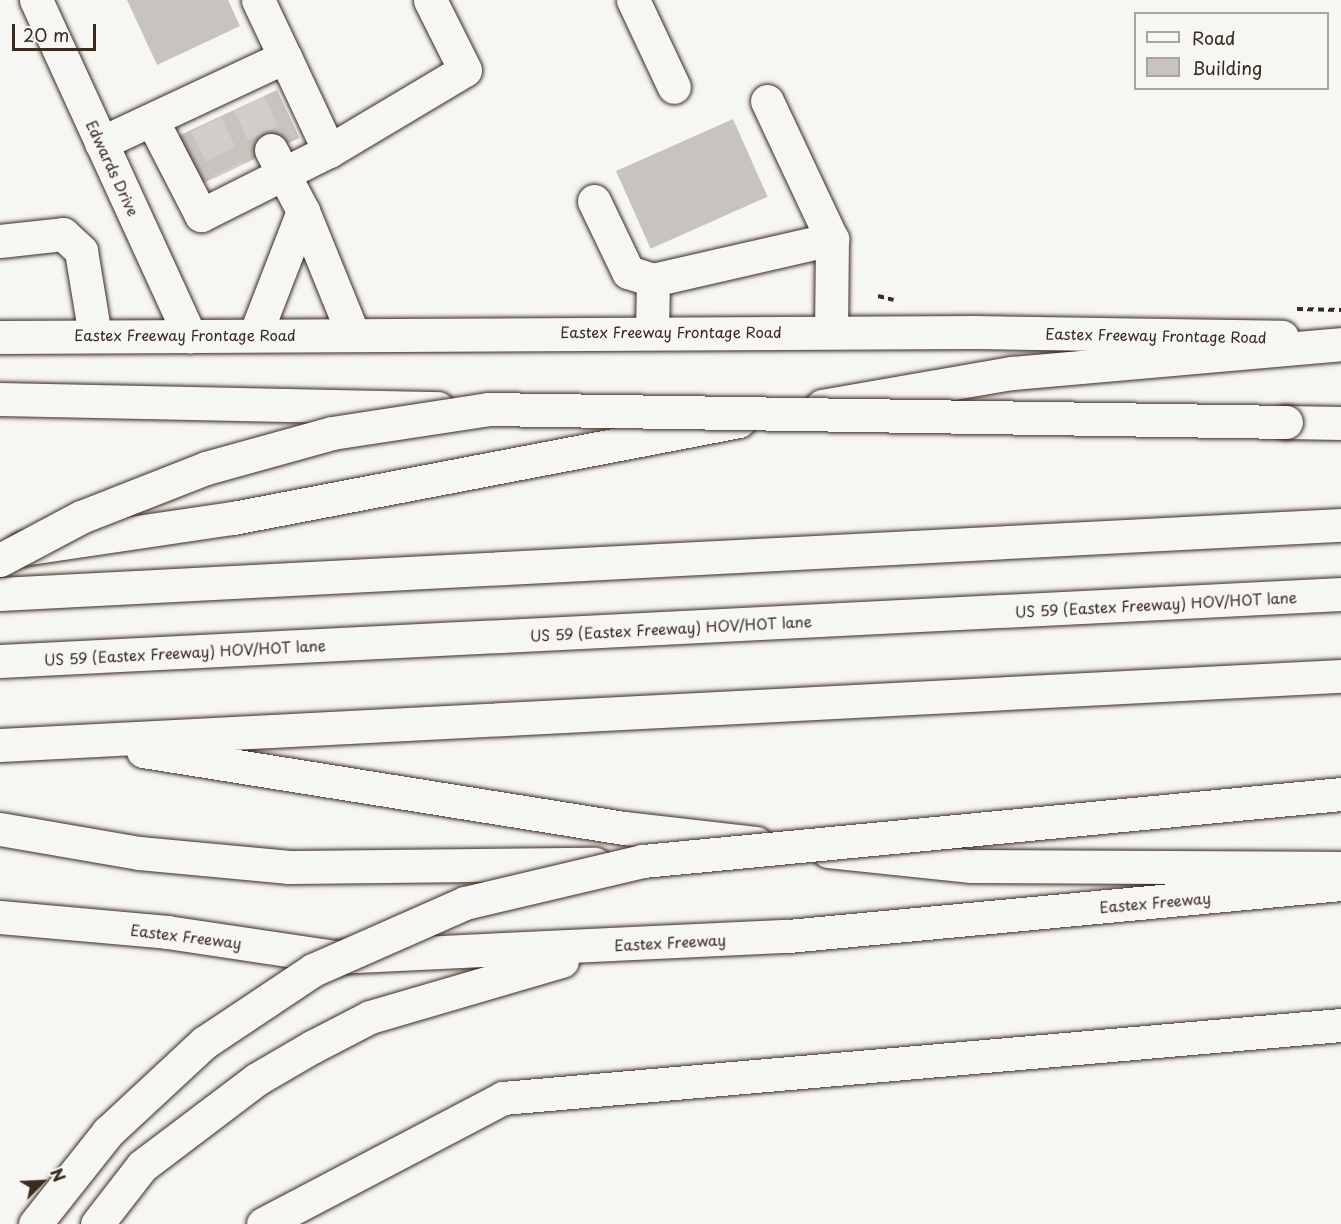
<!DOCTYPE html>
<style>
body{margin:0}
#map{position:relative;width:1341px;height:1224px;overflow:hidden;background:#f6f6f2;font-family:"Playpen Sans",sans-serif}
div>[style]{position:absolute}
.building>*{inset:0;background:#c8c3be;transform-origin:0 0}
.minor-tunnel>*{height:33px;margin-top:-16.5px;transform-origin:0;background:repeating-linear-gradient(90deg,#d1cdc8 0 33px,transparent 0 49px)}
.path>*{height:4px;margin-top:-2px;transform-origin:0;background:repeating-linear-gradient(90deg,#3b2a1e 0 6px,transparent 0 10.5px)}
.roads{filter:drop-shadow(0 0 2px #3b2a1e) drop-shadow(0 0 2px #3b2a1e)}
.minor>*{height:33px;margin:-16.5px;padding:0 16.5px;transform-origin:16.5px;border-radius:16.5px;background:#f6f6f2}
.major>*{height:33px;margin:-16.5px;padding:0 16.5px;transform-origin:16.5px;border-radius:16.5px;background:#f6f6f2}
.highway>*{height:33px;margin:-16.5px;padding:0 16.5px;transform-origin:16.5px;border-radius:16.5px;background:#f6f6f2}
.bridges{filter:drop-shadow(0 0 2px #3b2a1e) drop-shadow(0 0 2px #3b2a1e)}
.highway-bridge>*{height:33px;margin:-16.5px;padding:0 16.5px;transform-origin:16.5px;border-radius:16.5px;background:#f6f6f2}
span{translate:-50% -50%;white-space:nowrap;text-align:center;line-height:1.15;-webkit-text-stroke:4.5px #f6f6f2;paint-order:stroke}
.street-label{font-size:15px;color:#3b2a1e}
.legend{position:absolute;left:1134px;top:12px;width:195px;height:78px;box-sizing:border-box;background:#f6f6f2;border:2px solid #aba49d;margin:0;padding:8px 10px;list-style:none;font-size:18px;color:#3b2a1e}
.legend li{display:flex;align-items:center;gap:12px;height:30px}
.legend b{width:30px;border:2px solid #aba49d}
.north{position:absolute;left:12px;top:1152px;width:60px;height:60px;-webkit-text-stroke:4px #f6f6f2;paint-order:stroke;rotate:66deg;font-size:16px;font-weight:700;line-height:24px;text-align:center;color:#3b2a1e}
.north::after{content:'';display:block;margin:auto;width:21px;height:27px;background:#3b2a1e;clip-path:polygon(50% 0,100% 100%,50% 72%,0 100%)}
.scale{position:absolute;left:12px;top:24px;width:84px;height:27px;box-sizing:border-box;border:3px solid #3b2a1e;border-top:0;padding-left:8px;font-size:18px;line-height:21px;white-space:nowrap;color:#3b2a1e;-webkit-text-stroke:4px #f6f6f2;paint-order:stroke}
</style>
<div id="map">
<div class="building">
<div style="clip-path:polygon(127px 0,228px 0,240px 26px,157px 65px)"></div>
<div style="left:277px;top:90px;width:53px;height:115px;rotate:65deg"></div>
<div style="left:733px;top:119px;width:85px;height:128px;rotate:66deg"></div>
</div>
<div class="minor-tunnel">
<div style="left:249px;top:103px;width:52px;rotate:64.9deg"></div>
<div style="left:206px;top:124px;width:52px;rotate:63.9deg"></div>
</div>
<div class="path">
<div style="left:878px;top:296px;width:16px;rotate:14deg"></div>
<div style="left:1297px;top:309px;width:44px;rotate:1.3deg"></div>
</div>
<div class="roads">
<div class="minor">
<div style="left:36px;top:0;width:370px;rotate:65.4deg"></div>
<div style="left:258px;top:0;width:63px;rotate:64.7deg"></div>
<div style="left:633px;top:0;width:96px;rotate:64.8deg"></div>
<div style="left:767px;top:101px;width:153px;rotate:64.8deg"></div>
<div style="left:832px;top:239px;width:93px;rotate:90.6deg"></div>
<div style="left:152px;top:120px;width:107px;rotate:62.7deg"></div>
<div style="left:201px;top:215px;width:143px;rotate:-26.6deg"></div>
<div style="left:329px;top:151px;width:158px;rotate:-30.8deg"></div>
<div style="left:465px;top:70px;width:78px;rotate:-116.6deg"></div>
<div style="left:101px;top:143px;width:203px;rotate:-25.1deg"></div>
<div style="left:285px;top:57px;width:104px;rotate:64.9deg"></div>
<div style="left:271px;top:150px;width:69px;rotate:62.3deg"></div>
<div style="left:303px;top:211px;width:133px;rotate:67.9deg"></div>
<div style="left:594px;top:201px;width:79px;rotate:64.4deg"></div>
<div style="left:628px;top:272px;width:26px;rotate:18deg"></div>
<div style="left:653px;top:280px;width:52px;rotate:91.1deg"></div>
<div style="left:0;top:241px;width:63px;rotate:-6.3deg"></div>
<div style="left:63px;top:234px;width:25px;rotate:43deg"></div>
<div style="left:81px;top:251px;width:86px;rotate:80.6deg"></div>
<div style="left:653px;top:280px;width:184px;rotate:-12.9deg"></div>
<div style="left:255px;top:335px;width:133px;rotate:-68.8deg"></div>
<div style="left:263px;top:1224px;width:271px;rotate:-27.7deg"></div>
<div style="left:503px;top:1098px;width:841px;rotate:-4.98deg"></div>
</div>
<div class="major">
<div style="left:0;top:337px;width:975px;rotate:-0.29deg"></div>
<div style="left:975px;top:332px;width:307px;rotate:0.9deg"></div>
<div style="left:0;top:917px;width:168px;rotate:5.1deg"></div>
<div style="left:167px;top:932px;width:170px;rotate:8.5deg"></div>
<div style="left:335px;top:957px;width:453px;rotate:-2.7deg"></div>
<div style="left:788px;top:936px;width:555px;rotate:-5.37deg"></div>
<div style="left:97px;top:1224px;width:73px;rotate:-52.2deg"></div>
<div style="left:142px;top:1166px;width:144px;rotate:-37.1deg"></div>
<div style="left:257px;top:1079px;width:64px;rotate:-30.2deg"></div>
<div style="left:312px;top:1047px;width:65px;rotate:-27.3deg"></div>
<div style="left:370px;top:1017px;width:200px;rotate:-16.3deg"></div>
</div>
<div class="highway">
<div style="left:0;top:399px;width:438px;rotate:1.2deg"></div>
<div style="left:822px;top:406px;width:193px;rotate:-9.9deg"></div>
<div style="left:1012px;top:373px;width:330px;rotate:-5deg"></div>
<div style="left:1286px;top:422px;width:55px;rotate:1deg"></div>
<div style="left:22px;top:549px;width:213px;rotate:-8.4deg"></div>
<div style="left:233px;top:518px;width:515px;rotate:-10.85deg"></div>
<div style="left:0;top:594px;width:1343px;rotate:-2.95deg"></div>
<div style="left:0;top:661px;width:1343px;rotate:-2.86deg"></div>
<div style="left:0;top:745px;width:1343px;rotate:-2.95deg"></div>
<div style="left:143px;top:751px;width:488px;rotate:9.1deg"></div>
<div style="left:625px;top:828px;width:132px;rotate:6.5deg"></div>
<div style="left:0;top:829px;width:141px;rotate:9.8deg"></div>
<div style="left:139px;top:853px;width:151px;rotate:5.3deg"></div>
<div style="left:289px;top:867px;width:306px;rotate:-0.6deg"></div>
<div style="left:828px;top:851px;width:144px;rotate:6deg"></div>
<div style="left:971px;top:866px;width:370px;rotate:0.3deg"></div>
</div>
</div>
<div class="bridges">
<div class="highway-bridge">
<div style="left:0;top:560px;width:92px;rotate:-28deg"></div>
<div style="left:81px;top:517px;width:134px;rotate:-21.4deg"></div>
<div style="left:206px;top:468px;width:131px;rotate:-15.5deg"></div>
<div style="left:332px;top:433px;width:158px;rotate:-8.7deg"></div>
<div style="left:488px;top:409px;width:798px;rotate:0.93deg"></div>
<div style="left:35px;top:1224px;width:117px;rotate:-51.6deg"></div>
<div style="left:108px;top:1132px;width:132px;rotate:-42.9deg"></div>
<div style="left:205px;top:1042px;width:130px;rotate:-33.7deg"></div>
<div style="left:313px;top:970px;width:166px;rotate:-23.8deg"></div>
<div style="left:465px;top:903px;width:183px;rotate:-13.3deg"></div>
<div style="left:643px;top:861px;width:701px;rotate:-5.48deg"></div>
</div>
</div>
<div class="street-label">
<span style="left:113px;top:168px;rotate:65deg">Edwards Drive</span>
<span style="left:671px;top:332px">Eastex Freeway Frontage Road</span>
<span style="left:185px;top:335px">Eastex Freeway Frontage Road</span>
<span style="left:1156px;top:335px;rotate:1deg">Eastex Freeway Frontage Road</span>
<span style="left:1156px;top:604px;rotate:-3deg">US 59 (Eastex Freeway) HOV/HOT lane</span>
<span style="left:671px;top:628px;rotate:-3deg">US 59 (Eastex Freeway) HOV/HOT lane</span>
<span style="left:185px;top:652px;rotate:-3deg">US 59 (Eastex Freeway) HOV/HOT lane</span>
<span style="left:1155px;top:902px;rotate:-5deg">Eastex Freeway</span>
<span style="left:186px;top:936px;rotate:7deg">Eastex Freeway</span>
<span style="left:670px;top:942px;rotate:-3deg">Eastex Freeway</span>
</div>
<ul class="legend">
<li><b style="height:8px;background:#f6f6f2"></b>Road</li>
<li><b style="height:16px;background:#c8c3be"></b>Building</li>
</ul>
<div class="north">N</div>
<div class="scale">20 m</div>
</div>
